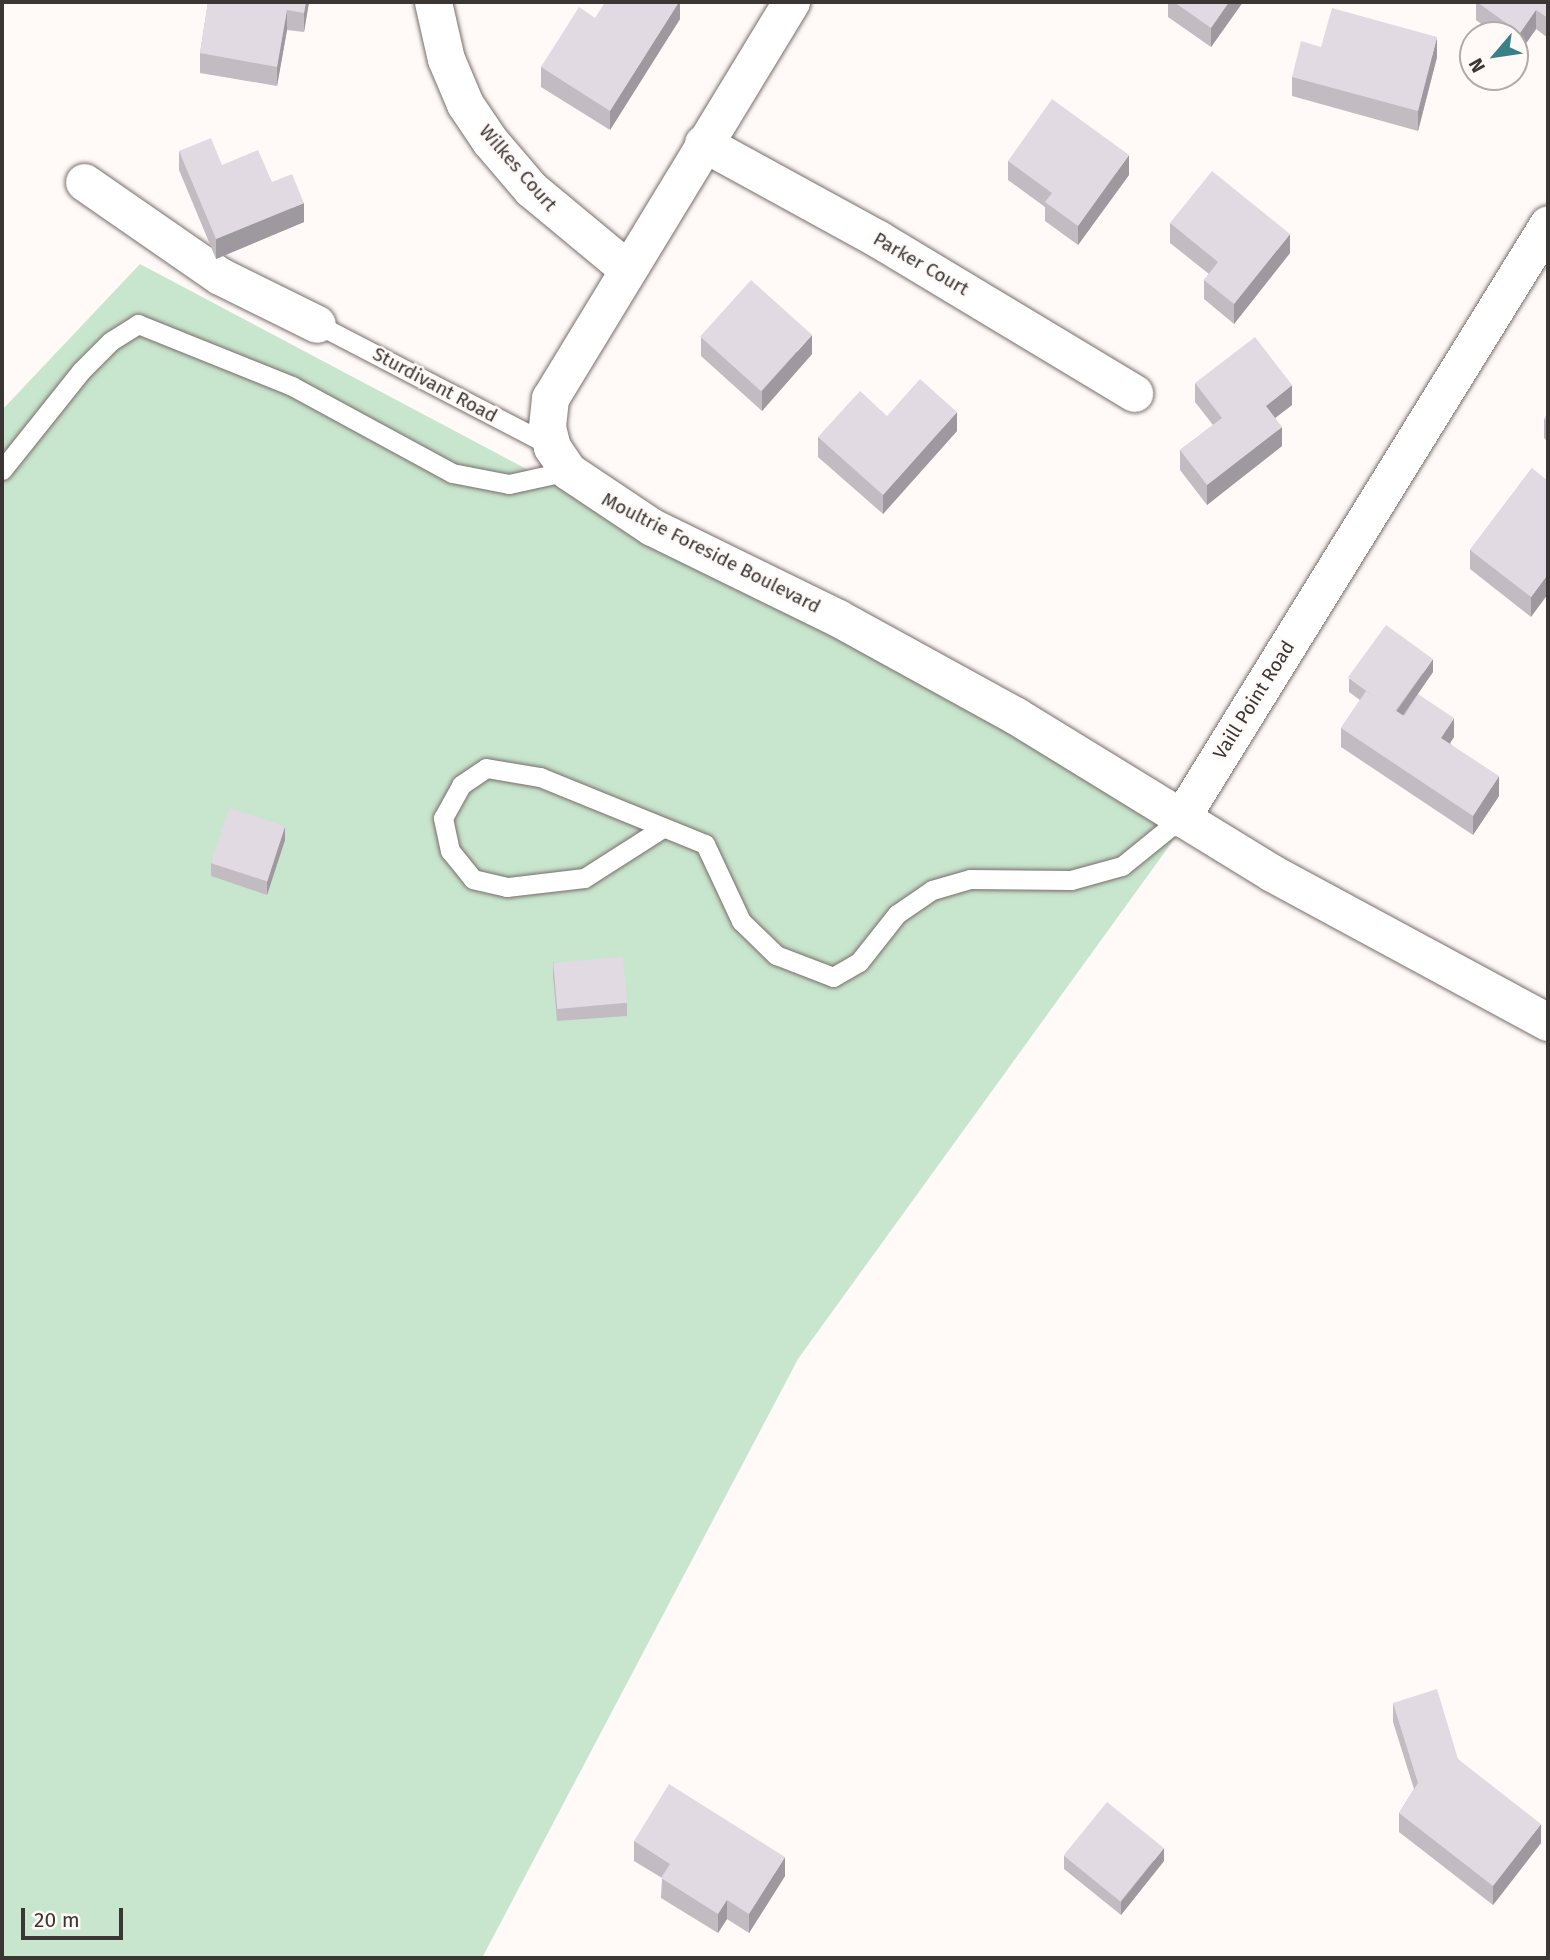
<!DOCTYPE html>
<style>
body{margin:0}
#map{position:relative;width:1550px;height:1960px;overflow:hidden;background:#fffaf8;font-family:"Fira Sans",sans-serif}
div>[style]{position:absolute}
.green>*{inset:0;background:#c8e5ce}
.roads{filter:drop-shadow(0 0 2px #786e6a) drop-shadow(0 0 2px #786e6a)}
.service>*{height:19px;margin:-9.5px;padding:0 9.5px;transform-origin:9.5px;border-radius:9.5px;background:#fff}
.minor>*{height:37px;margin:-18.5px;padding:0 18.5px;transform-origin:18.5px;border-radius:18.5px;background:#fff}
.wall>*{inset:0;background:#c2bbc2}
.shaded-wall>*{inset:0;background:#9e999e}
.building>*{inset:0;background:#e1dae2;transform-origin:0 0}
span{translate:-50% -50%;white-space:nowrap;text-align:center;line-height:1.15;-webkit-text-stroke:5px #fffaf8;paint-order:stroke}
.street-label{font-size:19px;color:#3a3633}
.frame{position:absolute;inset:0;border:4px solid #3a3633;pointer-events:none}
.north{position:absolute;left:1459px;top:21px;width:70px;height:70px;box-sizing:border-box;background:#fffaf8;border:2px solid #b0aca9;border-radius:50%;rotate:241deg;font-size:19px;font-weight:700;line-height:28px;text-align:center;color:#3a3633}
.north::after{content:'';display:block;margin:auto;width:24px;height:32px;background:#398186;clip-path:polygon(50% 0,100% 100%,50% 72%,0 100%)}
.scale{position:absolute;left:21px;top:1908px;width:102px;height:32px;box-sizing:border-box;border:4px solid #3a3633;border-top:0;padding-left:9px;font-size:21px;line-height:24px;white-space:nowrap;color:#3a3633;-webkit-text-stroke:5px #fffaf8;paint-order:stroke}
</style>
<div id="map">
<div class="green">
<div style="clip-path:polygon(140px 264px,1188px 820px,798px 1359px,482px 1958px,2px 1958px,2px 410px)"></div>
</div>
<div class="roads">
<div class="service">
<div style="left:317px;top:324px;width:264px;rotate:27.5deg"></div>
<div style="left:2px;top:470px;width:127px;rotate:-51.4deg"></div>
<div style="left:81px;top:371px;width:42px;rotate:-45deg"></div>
<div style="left:111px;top:341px;width:32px;rotate:-32deg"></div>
<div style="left:138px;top:324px;width:166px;rotate:21.9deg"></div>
<div style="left:292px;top:386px;width:182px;rotate:28.5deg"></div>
<div style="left:452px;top:473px;width:58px;rotate:10.9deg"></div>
<div style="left:509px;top:484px;width:60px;rotate:-12.4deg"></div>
<div style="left:661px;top:829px;width:91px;rotate:147.5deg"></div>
<div style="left:584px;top:878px;width:78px;rotate:173.3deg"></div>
<div style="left:507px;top:887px;width:35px;rotate:-167deg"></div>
<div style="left:473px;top:879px;width:36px;rotate:-129deg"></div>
<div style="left:450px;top:851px;width:34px;rotate:-102deg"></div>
<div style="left:443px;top:818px;width:38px;rotate:-61deg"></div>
<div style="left:461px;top:785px;width:30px;rotate:-34deg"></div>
<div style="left:486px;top:768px;width:55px;rotate:9.5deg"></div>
<div style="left:540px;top:777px;width:178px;rotate:22.1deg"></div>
<div style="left:705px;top:844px;width:85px;rotate:64.9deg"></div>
<div style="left:741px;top:921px;width:49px;rotate:44.2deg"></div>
<div style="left:776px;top:955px;width:61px;rotate:21.1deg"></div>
<div style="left:833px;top:977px;width:30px;rotate:-30deg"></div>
<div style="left:859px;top:962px;width:61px;rotate:-51.6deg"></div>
<div style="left:897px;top:914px;width:42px;rotate:-34.4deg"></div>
<div style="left:932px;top:890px;width:40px;rotate:-16deg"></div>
<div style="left:970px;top:879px;width:101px;rotate:0.6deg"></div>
<div style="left:1071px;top:880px;width:53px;rotate:-15.4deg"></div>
<div style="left:1122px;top:866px;width:76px;rotate:-39.1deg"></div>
</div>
<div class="minor">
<div style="left:433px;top:2px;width:58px;rotate:77.2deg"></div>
<div style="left:446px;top:59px;width:49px;rotate:67.1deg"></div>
<div style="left:465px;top:104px;width:45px;rotate:56deg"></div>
<div style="left:490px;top:141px;width:63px;rotate:49.5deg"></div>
<div style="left:531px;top:189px;width:124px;rotate:39.7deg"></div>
<div style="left:791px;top:2px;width:464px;rotate:121.3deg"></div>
<div style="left:550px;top:398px;width:29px;rotate:96deg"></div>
<div style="left:547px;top:427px;width:21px;rotate:76deg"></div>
<div style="left:552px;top:447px;width:29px;rotate:56deg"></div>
<div style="left:568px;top:471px;width:101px;rotate:33.7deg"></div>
<div style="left:652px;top:527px;width:207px;rotate:26.1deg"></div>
<div style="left:838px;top:618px;width:203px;rotate:28.8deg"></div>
<div style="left:1016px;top:716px;width:300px;rotate:31.5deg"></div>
<div style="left:1272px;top:873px;width:314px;rotate:28.4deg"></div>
<div style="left:703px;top:143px;width:200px;rotate:28.7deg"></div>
<div style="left:878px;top:239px;width:299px;rotate:31deg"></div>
<div style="left:84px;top:182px;width:165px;rotate:34.7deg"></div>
<div style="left:220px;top:276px;width:108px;rotate:26.3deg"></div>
<div style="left:1181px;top:818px;width:698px;rotate:-58.29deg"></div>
</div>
</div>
<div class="wall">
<div style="clip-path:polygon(208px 2px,309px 2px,304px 32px,287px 30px,277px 86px,200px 73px,200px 53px)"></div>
<div style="clip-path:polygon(680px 2px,680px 19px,610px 130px,541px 87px,541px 67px,595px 18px)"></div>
<div style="clip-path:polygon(1168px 2px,1243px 2px,1211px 47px,1168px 17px)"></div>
<div style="clip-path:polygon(1476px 2px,1548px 2px,1548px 38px,1536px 29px,1520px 52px,1515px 48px,1515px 35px,1496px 35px,1476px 20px)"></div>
<div style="clip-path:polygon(1321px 47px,1437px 57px,1418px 131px,1292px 96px,1292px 77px)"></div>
<div style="clip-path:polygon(179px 151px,272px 182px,304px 222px,216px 259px,179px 170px)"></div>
<div style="clip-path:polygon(1008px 161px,1129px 175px,1078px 245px,1045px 221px,1045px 207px,1008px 180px)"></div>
<div style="clip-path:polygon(1170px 223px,1290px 253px,1234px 324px,1204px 299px,1204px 280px,1209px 274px,1170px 243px)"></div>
<div style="clip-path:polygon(701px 337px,812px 354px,762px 411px,701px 356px)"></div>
<div style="clip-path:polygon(1195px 383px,1292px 405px,1275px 418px,1282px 446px,1207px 505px,1180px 470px,1180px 450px,1213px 425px,1195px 402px)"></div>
<div style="clip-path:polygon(1548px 413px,1548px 442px,1544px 438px,1544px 419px)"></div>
<div style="clip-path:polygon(887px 416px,957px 431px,883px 514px,818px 457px,818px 437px)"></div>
<div style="clip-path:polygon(1532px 468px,1531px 617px,1470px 569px,1470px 550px)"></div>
<div style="clip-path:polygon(1433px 672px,1418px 694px,1454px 737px,1450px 743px,1499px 796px,1473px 835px,1341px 747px,1341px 728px,1360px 700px,1349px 692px,1349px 679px)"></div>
<div style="clip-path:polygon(285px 840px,267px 895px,211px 876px,211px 863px)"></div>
<div style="clip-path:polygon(553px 962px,627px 1003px,627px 1016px,557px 1021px,553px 976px)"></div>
<div style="clip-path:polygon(1393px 1703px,1458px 1759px,1541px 1843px,1493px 1905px,1399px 1832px,1399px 1813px,1414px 1789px,1393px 1722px)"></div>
<div style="clip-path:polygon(634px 1841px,785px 1876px,749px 1933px,727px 1919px,718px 1933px,661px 1898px,662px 1878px,634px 1861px)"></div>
<div style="clip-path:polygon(1064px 1856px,1164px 1861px,1121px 1915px,1064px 1869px)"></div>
</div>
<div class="shaded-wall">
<div style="clip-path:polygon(306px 2px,309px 2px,304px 32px,304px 13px)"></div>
<div style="clip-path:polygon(679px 2px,680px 2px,680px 19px,610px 130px,610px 111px)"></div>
<div style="clip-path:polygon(1229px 2px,1243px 2px,1211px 47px,1211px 28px)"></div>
<div style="clip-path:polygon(287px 10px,287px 30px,277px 86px,277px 67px)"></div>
<div style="clip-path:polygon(1536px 10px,1536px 29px,1520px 52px,1520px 33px)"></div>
<div style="clip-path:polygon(1437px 37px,1437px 57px,1418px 131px,1418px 111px)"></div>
<div style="clip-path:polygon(1129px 155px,1129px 175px,1078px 245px,1078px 226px)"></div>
<div style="clip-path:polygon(304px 203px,304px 222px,216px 259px,216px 239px)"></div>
<div style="clip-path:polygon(1290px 234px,1290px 253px,1234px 324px,1234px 304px)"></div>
<div style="clip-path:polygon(812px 335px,812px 354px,762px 411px,762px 391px)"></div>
<div style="clip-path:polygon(1292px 385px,1292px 405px,1266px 425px,1266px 406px)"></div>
<div style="clip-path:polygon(957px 412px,957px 431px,883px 514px,883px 495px)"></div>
<div style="clip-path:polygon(1282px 427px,1282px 446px,1207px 505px,1207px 485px)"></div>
<div style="clip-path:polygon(1548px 574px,1548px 594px,1531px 617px,1531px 597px)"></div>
<div style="clip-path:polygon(1433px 659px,1433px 672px,1396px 725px,1396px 712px)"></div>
<div style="clip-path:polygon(1454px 718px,1454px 737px,1441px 757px,1441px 738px)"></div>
<div style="clip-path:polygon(1499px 776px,1499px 796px,1473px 835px,1473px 816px)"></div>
<div style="clip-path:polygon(285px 826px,285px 840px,267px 895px,267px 882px)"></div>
<div style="clip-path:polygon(1541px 1824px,1541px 1843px,1493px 1905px,1493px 1886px)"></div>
<div style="clip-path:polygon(1164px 1848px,1164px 1861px,1121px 1915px,1121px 1902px)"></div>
<div style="clip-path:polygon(785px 1857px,785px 1876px,749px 1933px,749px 1914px)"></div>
<div style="clip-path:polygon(727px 1900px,727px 1919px,718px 1933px,718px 1914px)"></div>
</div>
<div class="building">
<div style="clip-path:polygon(208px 2px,306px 2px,304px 13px,287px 10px,277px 67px,200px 53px)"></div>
<div style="clip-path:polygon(605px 2px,679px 2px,610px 111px,541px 67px,579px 7px,595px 18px)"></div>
<div style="clip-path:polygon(1174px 2px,1229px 2px,1211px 28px)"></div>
<div style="clip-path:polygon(1477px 2px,1548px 2px,1548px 18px,1536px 10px,1520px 33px)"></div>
<div style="clip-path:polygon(1332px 8px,1437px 37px,1418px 111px,1292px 77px,1301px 41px,1321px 47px)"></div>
<div style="clip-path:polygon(1052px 99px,1129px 155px,1078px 226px,1045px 202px,1052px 193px,1008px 161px)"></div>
<div style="clip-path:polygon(211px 138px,222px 165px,258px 150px,272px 182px,292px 174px,304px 203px,216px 239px,179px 151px)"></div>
<div style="clip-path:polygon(1212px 171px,1290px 234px,1234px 304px,1204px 280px,1218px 262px,1170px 223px)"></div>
<div style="left:751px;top:280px;width:82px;height:76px;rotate:42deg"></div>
<div style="clip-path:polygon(1255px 337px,1292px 385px,1266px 406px,1282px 427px,1207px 485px,1180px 450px,1222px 418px,1195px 383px)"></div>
<div style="clip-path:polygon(920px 379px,957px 412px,883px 495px,818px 437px,860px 391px,887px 416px)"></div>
<div style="clip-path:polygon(1548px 413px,1548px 422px,1544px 419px)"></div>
<div style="clip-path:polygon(1532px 468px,1548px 481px,1548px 574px,1531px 597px,1470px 550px)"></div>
<div style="left:1386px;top:625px;width:58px;height:65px;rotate:36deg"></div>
<div style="clip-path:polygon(1366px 691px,1404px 716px,1418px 694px,1454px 718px,1441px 738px,1499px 776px,1473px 816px,1341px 728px)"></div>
<div style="left:229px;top:808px;width:59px;height:58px;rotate:18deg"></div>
<div style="left:623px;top:957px;width:46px;height:70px;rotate:85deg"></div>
<div style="clip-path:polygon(1437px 1689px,1458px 1759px,1541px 1824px,1493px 1886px,1399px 1813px,1418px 1783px,1393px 1703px)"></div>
<div style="clip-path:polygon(669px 1784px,785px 1857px,749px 1914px,727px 1900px,718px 1914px,661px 1878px,670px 1864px,634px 1841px)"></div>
<div style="left:1107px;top:1802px;width:73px;height:69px;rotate:39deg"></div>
</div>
<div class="street-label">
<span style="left:518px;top:168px;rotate:49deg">Wilkes Court</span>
<span style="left:921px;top:264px;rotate:30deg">Parker Court</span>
<span style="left:435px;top:385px;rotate:28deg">Sturdivant Road</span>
<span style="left:711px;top:553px;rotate:27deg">Moultrie Foreside Boulevard</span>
<span style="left:1254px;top:700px;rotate:-58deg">Vaill Point Road</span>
</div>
<div class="frame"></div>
<div class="north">N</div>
<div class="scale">20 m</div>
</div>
